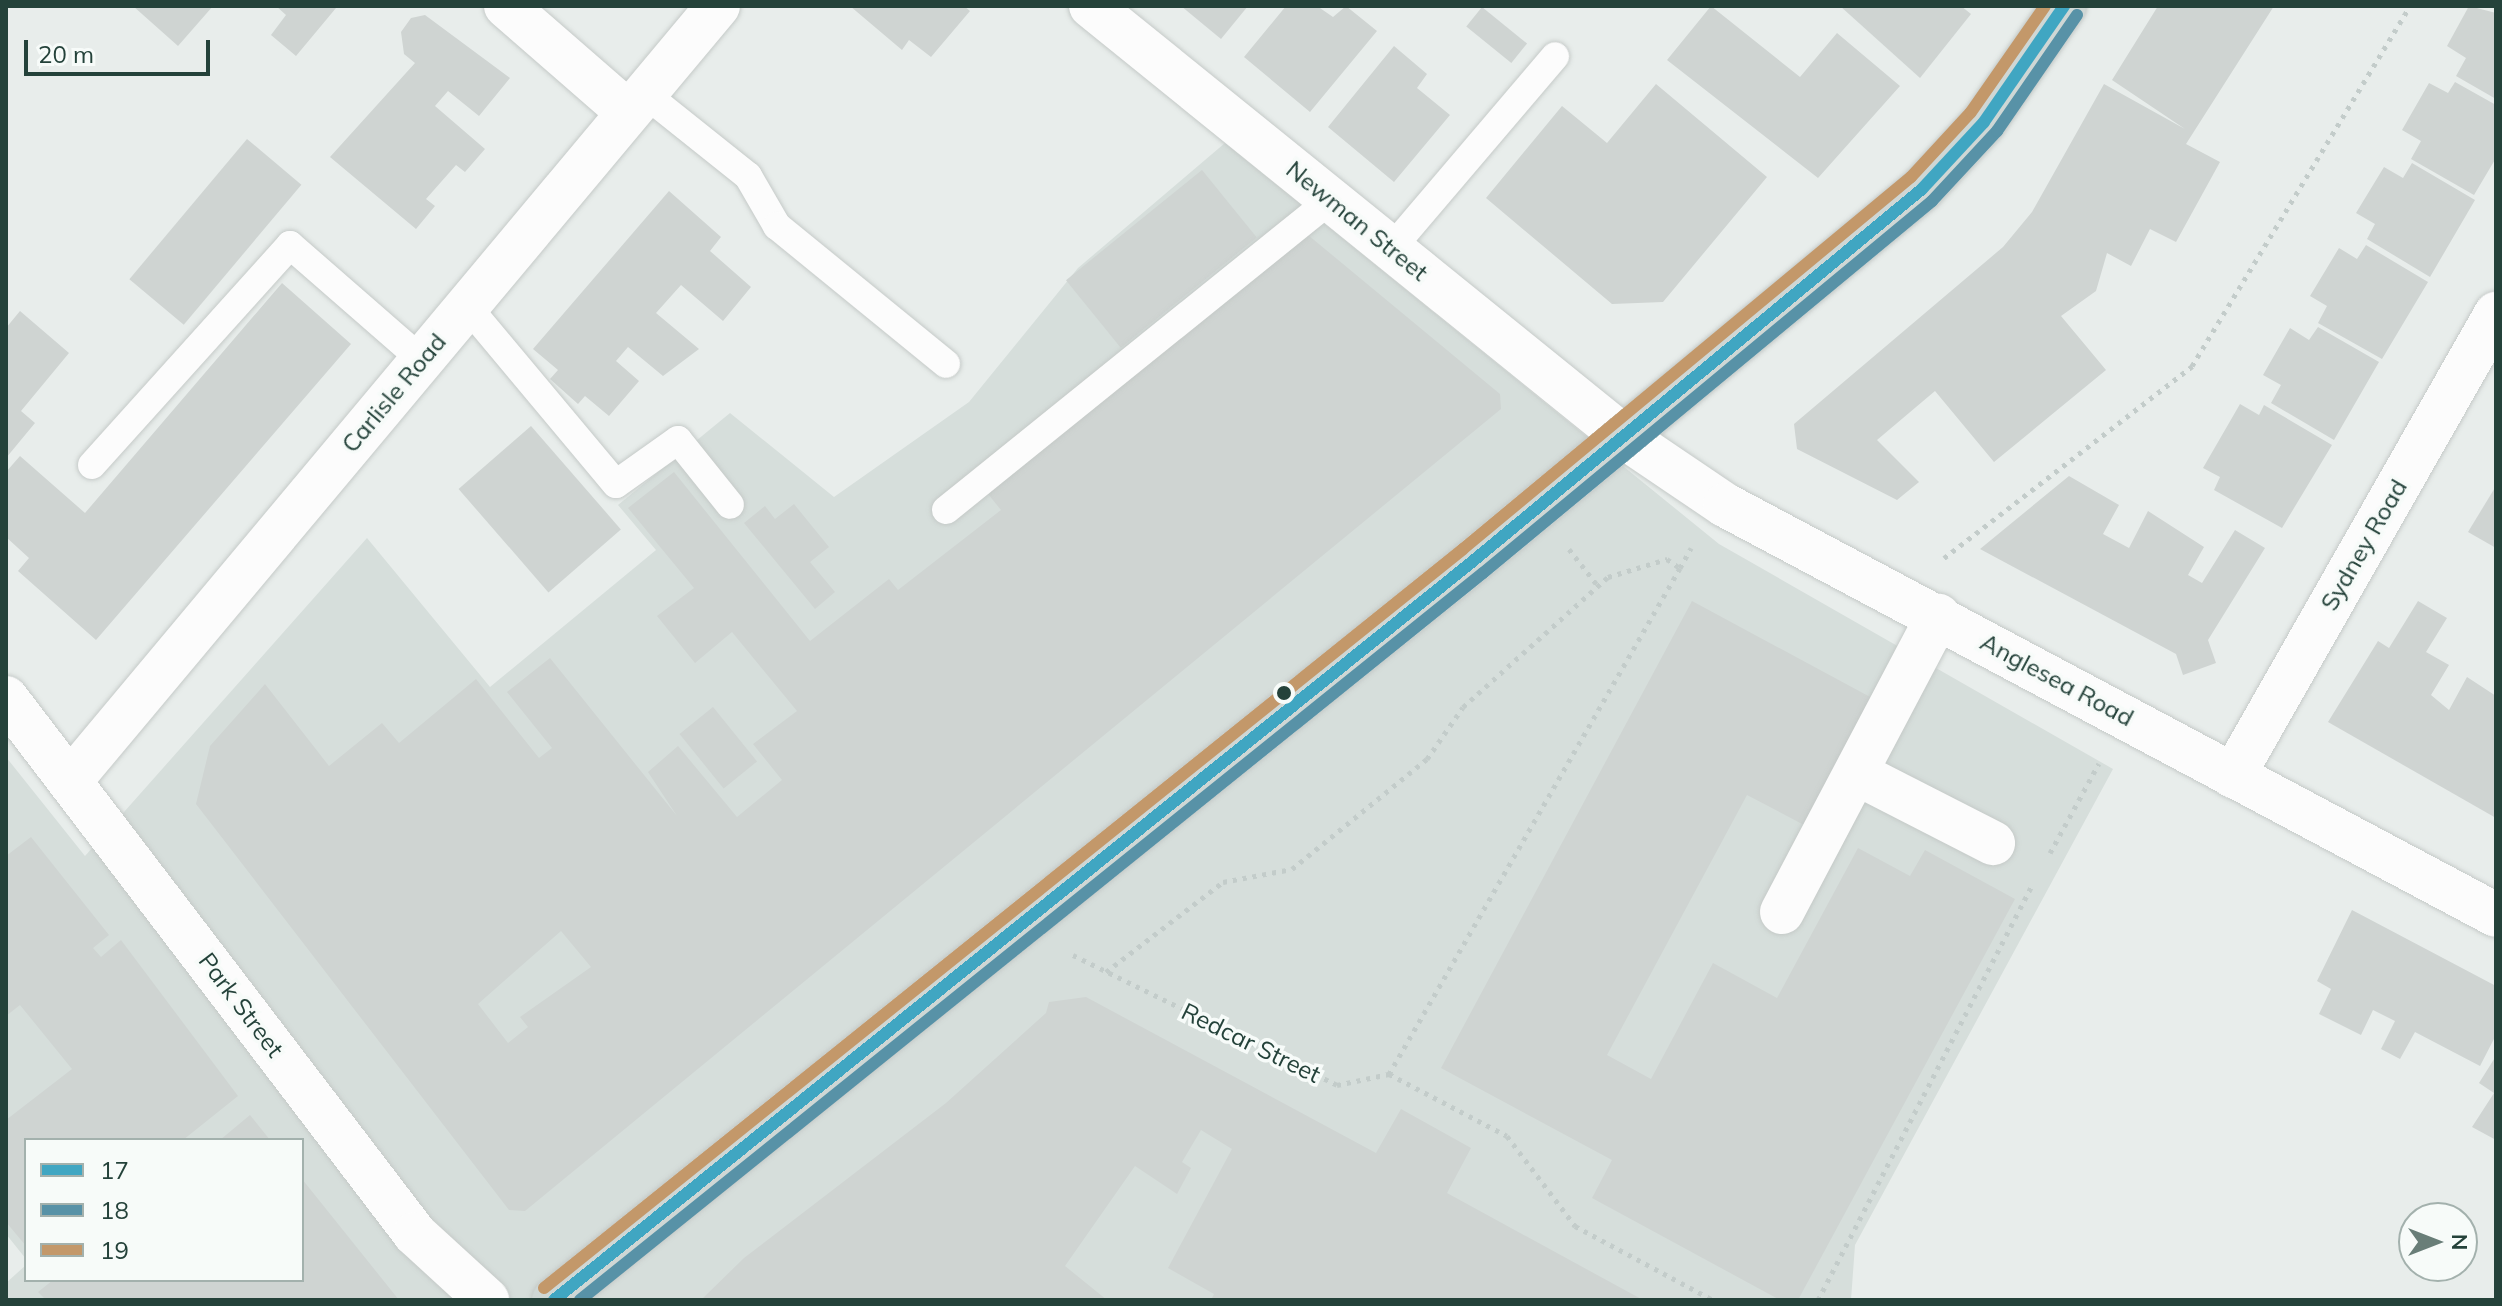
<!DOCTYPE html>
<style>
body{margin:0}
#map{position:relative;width:2502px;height:1306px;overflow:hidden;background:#e8edeb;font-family:Mulish,sans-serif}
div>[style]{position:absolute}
.built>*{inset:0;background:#d6dedb}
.building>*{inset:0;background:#cfd4d2;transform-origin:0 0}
.path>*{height:5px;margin-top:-2.5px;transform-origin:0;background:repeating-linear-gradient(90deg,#c3ccca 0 4px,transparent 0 10px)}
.roads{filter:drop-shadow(0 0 2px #c5cac8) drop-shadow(0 0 2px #c5cac8)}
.service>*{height:28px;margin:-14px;padding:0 14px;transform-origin:14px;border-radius:14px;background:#fcfcfc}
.minor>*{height:44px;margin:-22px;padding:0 22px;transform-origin:22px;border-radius:22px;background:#fcfcfc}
.tertiary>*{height:44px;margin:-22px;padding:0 22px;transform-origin:22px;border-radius:22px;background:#fcfcfc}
.primary>*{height:44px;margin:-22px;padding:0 22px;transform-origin:22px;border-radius:22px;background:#cfd7d5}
.bus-1>*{height:12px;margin:-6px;padding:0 6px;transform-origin:6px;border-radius:6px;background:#40a6c2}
.bus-2>*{height:12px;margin:-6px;padding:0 6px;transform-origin:6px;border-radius:6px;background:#5892a7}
.bus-3>*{height:12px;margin:-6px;padding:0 6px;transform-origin:6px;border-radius:6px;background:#c3986a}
.dots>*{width:22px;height:22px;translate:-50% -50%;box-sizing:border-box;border:4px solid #f7fbf9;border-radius:50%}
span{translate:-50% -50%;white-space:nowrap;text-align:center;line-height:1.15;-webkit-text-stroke:7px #f7fbf9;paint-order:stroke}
.street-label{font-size:24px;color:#24423a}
.frame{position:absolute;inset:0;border:8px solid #24423a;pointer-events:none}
.legend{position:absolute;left:24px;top:1138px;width:280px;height:144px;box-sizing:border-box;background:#f7fbf9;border:2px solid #a3b1ad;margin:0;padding:10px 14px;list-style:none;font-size:24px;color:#24423a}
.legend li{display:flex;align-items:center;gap:16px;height:40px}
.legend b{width:40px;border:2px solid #a3b1ad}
.north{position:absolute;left:2398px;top:1202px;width:80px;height:80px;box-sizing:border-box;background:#f7fbf9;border:2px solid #a3b1ad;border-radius:50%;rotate:90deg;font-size:22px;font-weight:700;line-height:32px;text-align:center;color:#24423a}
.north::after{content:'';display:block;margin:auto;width:28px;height:36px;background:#697e78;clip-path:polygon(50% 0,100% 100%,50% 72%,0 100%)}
.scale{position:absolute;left:24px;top:40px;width:186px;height:36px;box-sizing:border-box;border:4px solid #24423a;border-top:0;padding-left:10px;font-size:24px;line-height:28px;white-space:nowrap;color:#24423a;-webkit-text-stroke:6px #f7fbf9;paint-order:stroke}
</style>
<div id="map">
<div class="built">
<div style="clip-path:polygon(1225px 143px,1719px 544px,2113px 769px,1855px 1245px,1851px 1300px,6px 1300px,6px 1283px,26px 1265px,26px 1280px,302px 1280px,302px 1140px,26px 1140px,26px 1259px,6px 1234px,6px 757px,85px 856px,367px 538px,490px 687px,656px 550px,618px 505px,730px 413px,834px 497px,969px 402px,1078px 268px)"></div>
</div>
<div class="building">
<div style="clip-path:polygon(133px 6px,213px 6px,178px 46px)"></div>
<div style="clip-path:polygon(276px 6px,333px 6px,336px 8px,296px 56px,271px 35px,286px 15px)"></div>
<div style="clip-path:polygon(850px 6px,964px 6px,970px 11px,931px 57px,909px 40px,902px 50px)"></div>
<div style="clip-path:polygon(1181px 6px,1248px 6px,1221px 39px)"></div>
<div style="clip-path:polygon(1286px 6px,1317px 6px,1333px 17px,1346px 6px,1377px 31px,1310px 112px,1244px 57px)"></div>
<div style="clip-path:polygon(1711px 6px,1800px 77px,1837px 33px,1900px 86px,1818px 178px,1667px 60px)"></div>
<div style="clip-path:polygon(1840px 6px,1961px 6px,1971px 14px,1920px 78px)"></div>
<div style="clip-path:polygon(2158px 6px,2274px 6px,2186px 144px,2220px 162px,2176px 242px,2150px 229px,2131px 266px,2107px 253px,2096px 291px,2061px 316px,2106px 370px,1994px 462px,1935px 391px,1877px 440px,1919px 482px,1897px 500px,1797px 449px,1794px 424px,2003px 247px,2032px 212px,2104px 84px,2185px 129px,2112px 80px)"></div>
<div style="clip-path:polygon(2469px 6px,2496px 13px,2496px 99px,2456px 76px,2466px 58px,2447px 46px)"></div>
<div style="left:1482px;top:7px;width:58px;height:25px;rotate:39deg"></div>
<div style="clip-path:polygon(425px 15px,510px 78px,479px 116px,448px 91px,435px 106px,485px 149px,465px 172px,456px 165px,426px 199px,435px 206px,416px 229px,330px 157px,415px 63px,404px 54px,401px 32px,411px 18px)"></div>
<div style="clip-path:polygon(1394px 46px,1427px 74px,1417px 88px,1450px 115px,1394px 182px,1328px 127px)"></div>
<div style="clip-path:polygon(2455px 82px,2496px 105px,2496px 158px,2474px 195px,2411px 159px,2421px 141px,2402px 130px,2429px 83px,2448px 93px)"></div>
<div style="clip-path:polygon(1656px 84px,1767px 177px,1663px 302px,1612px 304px,1486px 198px,1562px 106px,1607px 143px)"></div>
<div style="left:247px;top:139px;width:71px;height:183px;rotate:40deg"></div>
<div style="clip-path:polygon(2412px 163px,2475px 200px,2430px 277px,2367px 239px,2375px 224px,2356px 213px,2384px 167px,2403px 178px)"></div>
<div style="left:1202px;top:170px;width:87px;height:175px;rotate:51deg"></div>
<div style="clip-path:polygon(669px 191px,721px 237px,710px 251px,751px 287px,723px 321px,681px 285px,656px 313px,699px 349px,663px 376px,628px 347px,616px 361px,639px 381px,609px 416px,585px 396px,578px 404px,550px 379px,558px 370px,533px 349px)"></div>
<div style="clip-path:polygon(evenodd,1308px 235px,1500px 394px,1501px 409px,525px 1211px,509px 1210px,196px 804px,210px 746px,265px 684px,329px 766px,382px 723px,399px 743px,476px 679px,539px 758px,552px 748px,507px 692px,550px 658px,677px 816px,648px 772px,678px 746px,737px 817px,782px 780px,753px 744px,797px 711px,732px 632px,695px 663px,657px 616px,694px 588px,628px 508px,674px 472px,810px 641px,889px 579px,898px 590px,1001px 510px,988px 494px,1308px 235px,561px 931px,591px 967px,520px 1017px,528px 1027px,508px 1043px,478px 1004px,561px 931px)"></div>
<div style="clip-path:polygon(2366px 245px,2428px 282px,2382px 359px,2318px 323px,2327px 306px,2310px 296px,2339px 248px,2357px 259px)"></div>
<div style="clip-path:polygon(282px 283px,351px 344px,96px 640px,18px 571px,29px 558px,6px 537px,6px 472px,20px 456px,85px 513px)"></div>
<div style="clip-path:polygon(20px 311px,69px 353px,21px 411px,35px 423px,6px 458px,6px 328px)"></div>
<div style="clip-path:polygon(2318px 327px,2379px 362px,2334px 440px,2271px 403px,2281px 385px,2263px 375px,2290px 328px,2309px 340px)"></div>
<div style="clip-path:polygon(2240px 404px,2259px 415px,2264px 405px,2332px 445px,2282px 528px,2214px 490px,2220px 477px,2203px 468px)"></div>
<div style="left:531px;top:426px;width:137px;height:96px;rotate:49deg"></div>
<div style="clip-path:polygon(2069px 476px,2119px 505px,2103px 534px,2129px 548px,2148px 511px,2204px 547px,2188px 575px,2202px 583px,2235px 530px,2265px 548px,2208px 640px,2216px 663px,2183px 675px,2176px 654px,1980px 549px)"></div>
<div style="clip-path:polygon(2496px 486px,2496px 548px,2468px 532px)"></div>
<div style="clip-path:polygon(794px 504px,829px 547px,810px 562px,835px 592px,815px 609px,744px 523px,765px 506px,775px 519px)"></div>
<div style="clip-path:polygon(1692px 601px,1872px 698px,1804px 825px,1747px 795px,1607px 1055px,1651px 1079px,1713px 963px,1777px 998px,1858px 848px,1910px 876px,1925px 850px,2015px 899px,1798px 1300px,1780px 1300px,1592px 1198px,1612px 1160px,1441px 1068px)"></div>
<div style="clip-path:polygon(2418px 601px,2447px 618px,2426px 652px,2449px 665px,2431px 695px,2449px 710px,2467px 677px,2496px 696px,2496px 818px,2328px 722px,2378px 641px,2389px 648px)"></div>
<div style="left:713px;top:707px;width:70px;height:43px;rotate:51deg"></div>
<div style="clip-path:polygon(31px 837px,109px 935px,93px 948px,101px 957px,121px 940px,238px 1096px,183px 1140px,26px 1140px,26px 1246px,6px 1222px,6px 1120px,72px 1069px,20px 1005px,6px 1016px,6px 856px)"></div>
<div style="clip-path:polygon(2352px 910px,2496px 986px,2496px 1035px,2480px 1066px,2415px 1032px,2400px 1059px,2381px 1049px,2395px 1021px,2373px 1010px,2361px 1035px,2319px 1014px,2331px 989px,2317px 981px)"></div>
<div style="clip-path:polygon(1086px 997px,1376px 1153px,1401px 1109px,1471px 1148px,1447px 1193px,1643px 1300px,1211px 1300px,1214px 1294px,1168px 1268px,1232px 1149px,1201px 1130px,1182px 1162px,1191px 1168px,1177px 1194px,1135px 1166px,1065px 1266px,1107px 1300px,701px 1300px,744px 1258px,946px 1103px,1046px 1013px,1049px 1002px)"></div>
<div style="clip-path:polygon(2496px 1056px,2496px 1140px,2472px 1127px,2494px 1093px,2479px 1083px)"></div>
<div style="clip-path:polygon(250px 1115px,270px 1140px,220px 1140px)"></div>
<div style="clip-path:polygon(302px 1179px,399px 1300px,46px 1300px,38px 1292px,53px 1280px,302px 1280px)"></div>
</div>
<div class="path">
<div style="left:1569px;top:549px;width:47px;rotate:51.9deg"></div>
<div style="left:1944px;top:558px;width:314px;rotate:-37.7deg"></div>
<div style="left:2192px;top:366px;width:421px;rotate:-58.8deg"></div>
<div style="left:1680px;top:568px;width:23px;rotate:-61deg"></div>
<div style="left:2050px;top:853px;width:102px;rotate:-61.4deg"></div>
<div style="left:1073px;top:955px;width:294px;rotate:26.2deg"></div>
<div style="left:1337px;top:1085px;width:53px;rotate:-11.9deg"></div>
<div style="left:1389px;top:1074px;width:133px;rotate:27.7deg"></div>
<div style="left:1507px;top:1136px;width:113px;rotate:52.9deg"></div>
<div style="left:1575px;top:1226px;width:157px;rotate:28.2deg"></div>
<div style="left:1106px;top:972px;width:148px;rotate:-37.6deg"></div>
<div style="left:1223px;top:882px;width:70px;rotate:-10.7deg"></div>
<div style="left:1292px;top:869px;width:174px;rotate:-39.2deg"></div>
<div style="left:1427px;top:759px;width:63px;rotate:-55.3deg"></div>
<div style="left:1463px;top:707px;width:195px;rotate:-41.9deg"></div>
<div style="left:1608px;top:577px;width:62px;rotate:-17deg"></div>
<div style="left:1667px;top:559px;width:16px;rotate:35deg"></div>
<div style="left:1680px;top:568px;width:584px;rotate:119.9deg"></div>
<div style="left:1818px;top:1300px;width:469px;rotate:-62.7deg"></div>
</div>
<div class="roads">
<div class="service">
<div style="left:644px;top:93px;width:133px;rotate:38.6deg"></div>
<div style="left:748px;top:176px;width:58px;rotate:59.9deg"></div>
<div style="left:777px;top:226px;width:218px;rotate:39.2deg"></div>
<div style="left:1391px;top:249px;width:253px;rotate:-49.6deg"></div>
<div style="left:467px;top:306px;width:232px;rotate:50.1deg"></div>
<div style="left:616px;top:484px;width:76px;rotate:-35.4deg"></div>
<div style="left:678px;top:440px;width:83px;rotate:51.3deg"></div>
<div style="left:92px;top:465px;width:296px;rotate:-48deg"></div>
<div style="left:290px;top:245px;width:175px;rotate:41.1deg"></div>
<div style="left:946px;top:510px;width:494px;rotate:-38.9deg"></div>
</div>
<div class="minor">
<div style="left:506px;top:6px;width:162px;rotate:41deg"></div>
<div style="left:1091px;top:6px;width:684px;rotate:38.95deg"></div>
<div style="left:1856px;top:773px;width:154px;rotate:27.1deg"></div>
<div style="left:2233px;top:776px;width:532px;rotate:-60.35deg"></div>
<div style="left:70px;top:781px;width:1010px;rotate:-50.1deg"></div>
<div style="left:1782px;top:912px;width:335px;rotate:-62.2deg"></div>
</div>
<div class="tertiary">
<div style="left:1623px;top:436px;width:123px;rotate:34.1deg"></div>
<div style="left:1725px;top:505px;width:873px;rotate:28deg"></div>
<div style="left:6px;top:698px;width:674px;rotate:52.65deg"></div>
<div style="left:415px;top:1234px;width:98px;rotate:42.5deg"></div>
</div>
<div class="primary">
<div style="left:554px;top:1300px;width:1179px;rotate:-38.8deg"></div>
<div style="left:1473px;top:561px;width:583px;rotate:-39.64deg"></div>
<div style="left:1922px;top:189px;width:91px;rotate:-47.2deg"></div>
<div style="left:1984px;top:122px;width:141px;rotate:-55.4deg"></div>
</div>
</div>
<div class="bus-1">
<div style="left:554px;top:1300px;width:1179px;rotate:-38.8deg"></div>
<div style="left:1473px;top:561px;width:583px;rotate:-39.64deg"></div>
<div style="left:1922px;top:189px;width:91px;rotate:-47.2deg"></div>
<div style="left:1984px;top:122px;width:141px;rotate:-55.4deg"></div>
</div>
<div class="bus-2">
<div style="left:580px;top:1300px;width:1159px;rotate:-38.84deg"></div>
<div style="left:1483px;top:573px;width:583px;rotate:-39.64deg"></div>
<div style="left:1932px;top:201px;width:96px;rotate:-47.1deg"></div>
<div style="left:1997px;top:131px;width:141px;rotate:-55.4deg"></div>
</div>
<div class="bus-3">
<div style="left:544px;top:1288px;width:1179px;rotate:-38.8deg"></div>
<div style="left:1463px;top:549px;width:582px;rotate:-39.7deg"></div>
<div style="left:1911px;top:177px;width:88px;rotate:-47.3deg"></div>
<div style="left:1971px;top:112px;width:129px;rotate:-55.1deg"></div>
</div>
<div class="dots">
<div style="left:1284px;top:693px;background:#24423a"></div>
</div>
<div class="street-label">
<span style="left:1357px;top:221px;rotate:39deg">Newman Street</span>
<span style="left:394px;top:393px;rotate:-50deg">Carlisle Road</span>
<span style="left:2364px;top:545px;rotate:-60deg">Sydney Road</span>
<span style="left:2057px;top:680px;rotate:28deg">Anglesea Road</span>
<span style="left:241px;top:1005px;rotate:53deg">Park Street</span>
<span style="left:1251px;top:1043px;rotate:26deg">Redcar Street</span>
</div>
<div class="frame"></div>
<ul class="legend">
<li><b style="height:10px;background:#40a6c2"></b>17</li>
<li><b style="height:10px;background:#5892a7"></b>18</li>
<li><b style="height:10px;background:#c3986a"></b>19</li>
</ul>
<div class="north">N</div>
<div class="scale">20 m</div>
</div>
